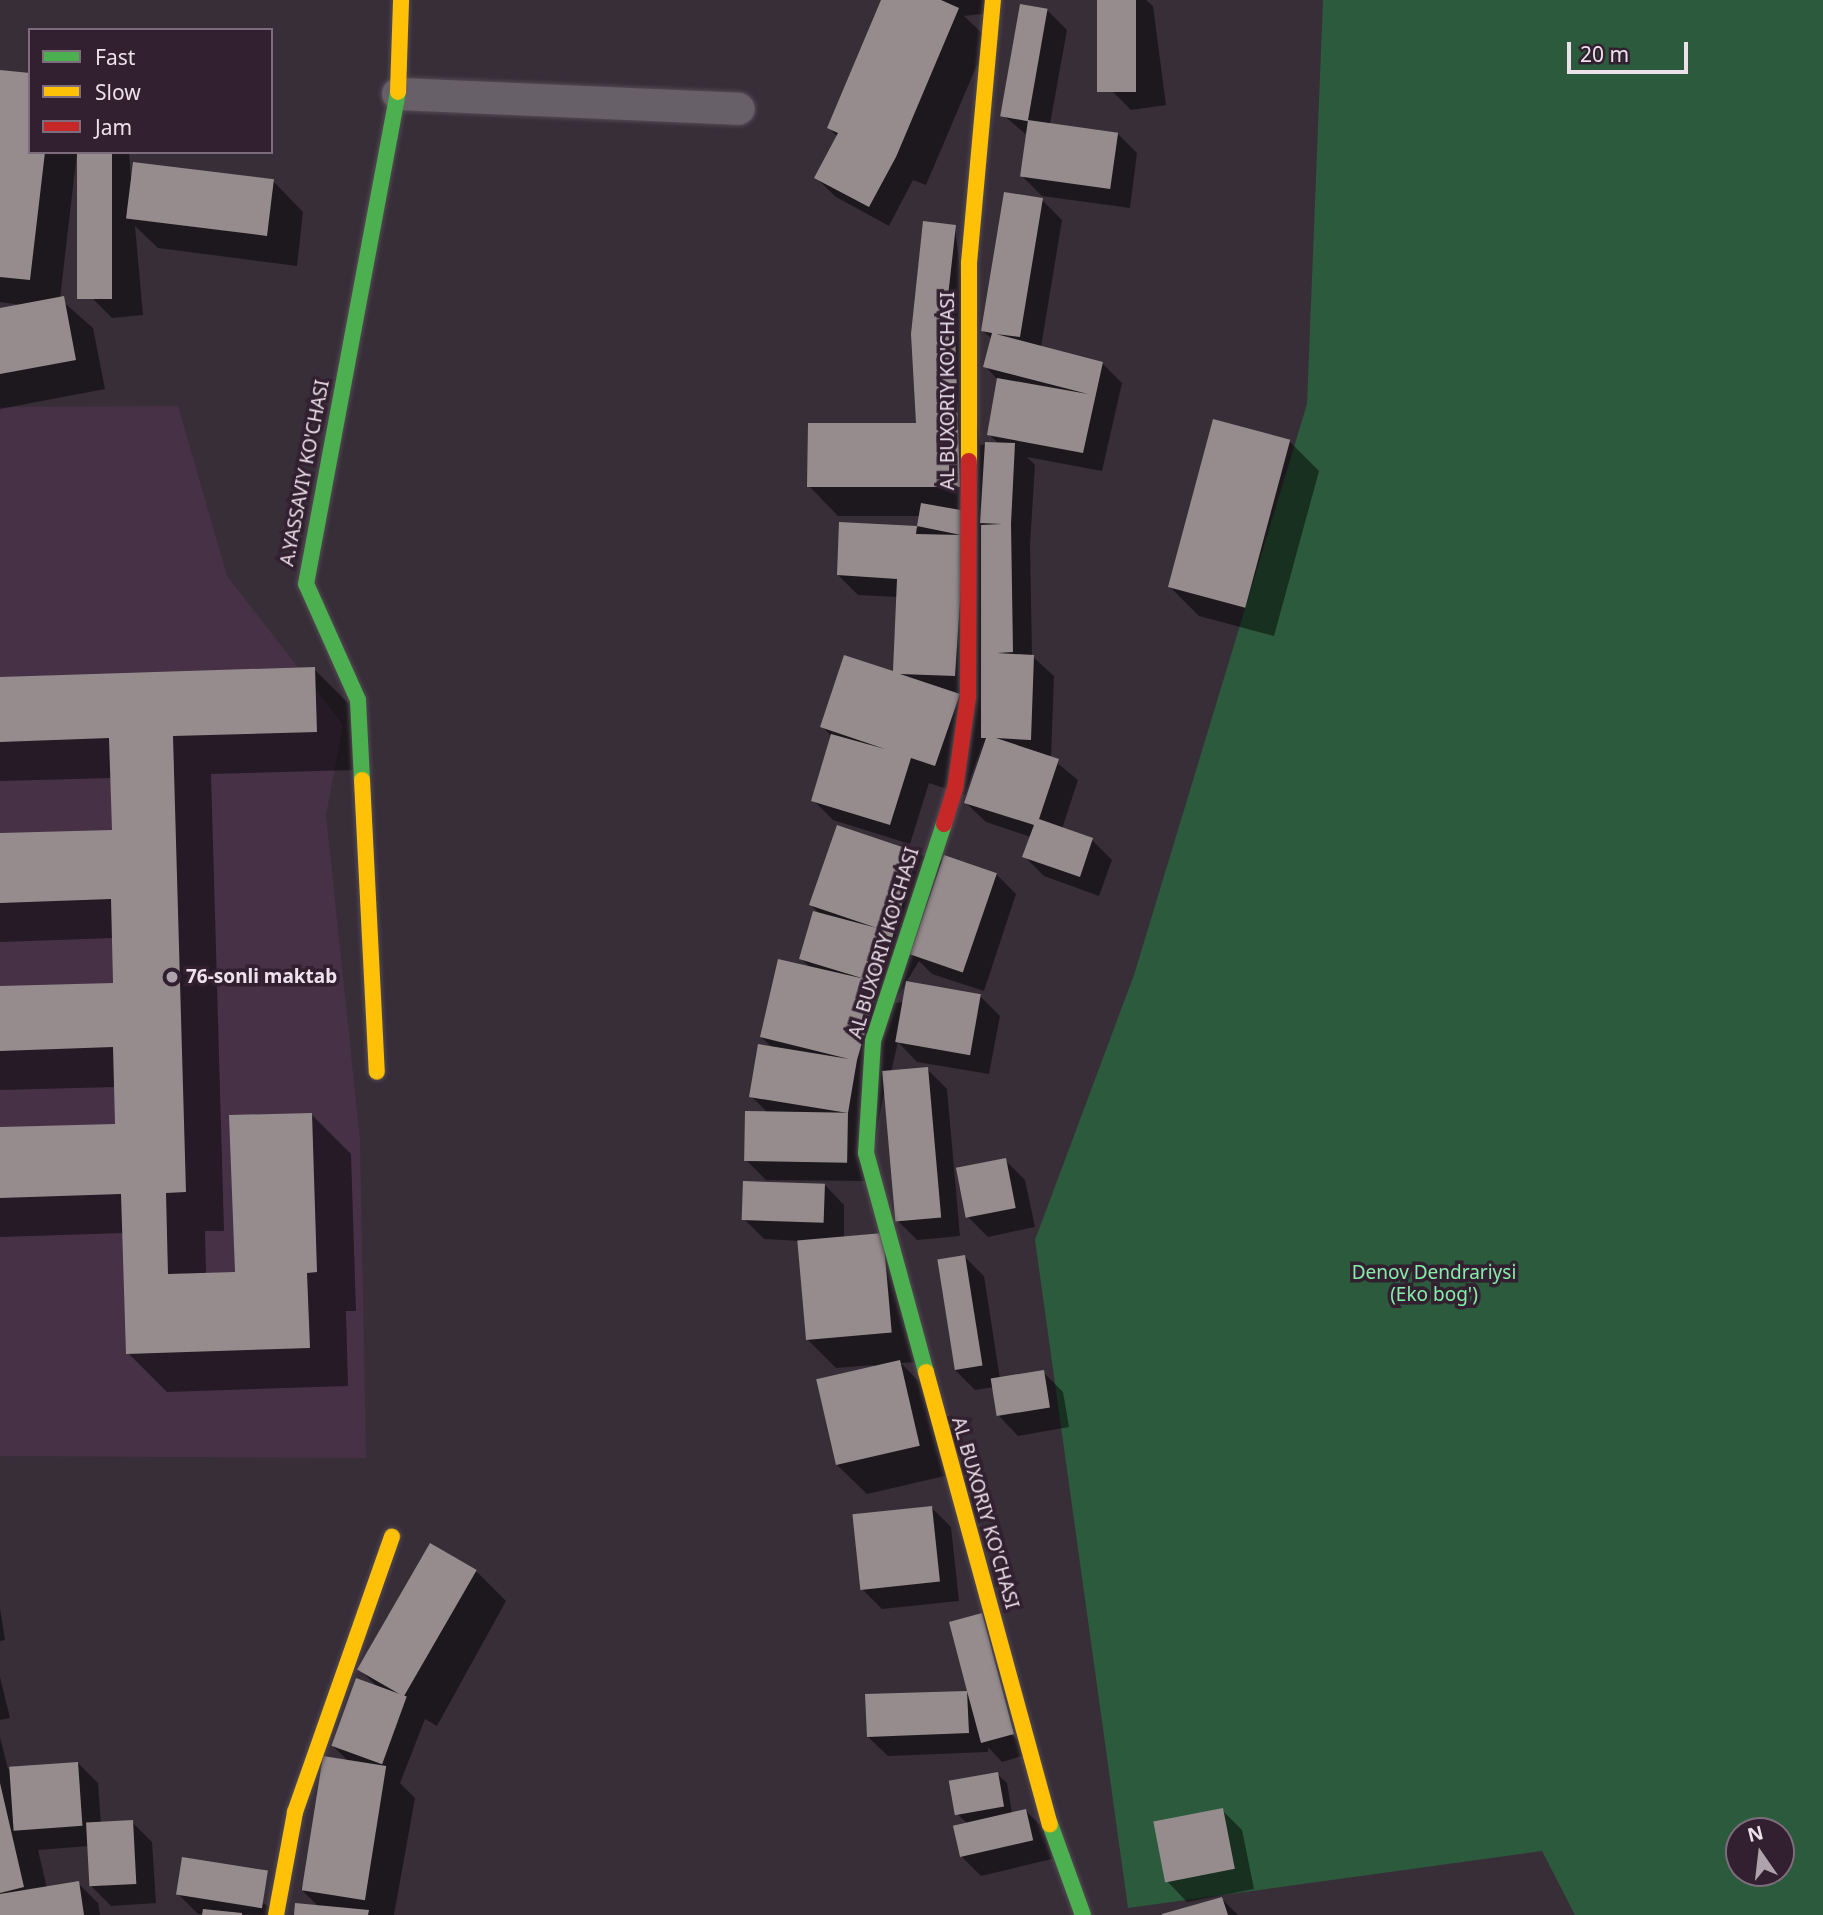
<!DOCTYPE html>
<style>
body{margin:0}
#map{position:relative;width:1823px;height:1915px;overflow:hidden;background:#382e38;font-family:"Noto Sans",sans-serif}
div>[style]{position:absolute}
.built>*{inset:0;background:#473146}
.green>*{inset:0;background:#2b5a3d}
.shadow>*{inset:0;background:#0007}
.building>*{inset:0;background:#968c8d;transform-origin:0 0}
.roads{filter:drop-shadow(0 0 2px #544c54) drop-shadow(0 0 2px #544c54)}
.street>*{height:32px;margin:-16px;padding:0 16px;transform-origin:16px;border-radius:16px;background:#686068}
.fast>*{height:16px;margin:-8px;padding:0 8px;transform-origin:8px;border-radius:8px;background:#4caf50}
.slow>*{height:16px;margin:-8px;padding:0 8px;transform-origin:8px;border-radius:8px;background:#ffc107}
.jam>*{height:16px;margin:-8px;padding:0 8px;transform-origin:8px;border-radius:8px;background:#c62828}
.dots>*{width:19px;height:19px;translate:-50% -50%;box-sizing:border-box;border:4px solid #322031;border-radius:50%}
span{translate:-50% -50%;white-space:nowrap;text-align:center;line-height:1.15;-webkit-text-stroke:7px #322031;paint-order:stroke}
.street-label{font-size:19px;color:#ede1ec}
.poi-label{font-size:19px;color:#ede1ec;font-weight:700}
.left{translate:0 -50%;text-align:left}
.park-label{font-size:19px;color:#85eca9}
.legend{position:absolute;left:28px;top:28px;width:245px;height:126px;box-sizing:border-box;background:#322031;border:2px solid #7d6d7c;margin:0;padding:9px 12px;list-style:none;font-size:21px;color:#ede1ec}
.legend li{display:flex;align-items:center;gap:14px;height:35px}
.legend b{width:35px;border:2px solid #7d6d7c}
.north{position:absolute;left:1725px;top:1817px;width:70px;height:70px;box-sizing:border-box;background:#322031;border:2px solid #7d6d7c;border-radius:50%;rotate:346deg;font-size:19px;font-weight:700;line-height:28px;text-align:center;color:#ede1ec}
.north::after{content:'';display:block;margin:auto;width:24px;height:32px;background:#aea2ad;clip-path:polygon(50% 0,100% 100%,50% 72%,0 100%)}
.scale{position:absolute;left:1567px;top:42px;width:121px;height:32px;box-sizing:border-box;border:4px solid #ede1ec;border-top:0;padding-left:9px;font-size:21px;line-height:24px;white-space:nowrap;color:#ede1ec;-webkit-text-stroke:5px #322031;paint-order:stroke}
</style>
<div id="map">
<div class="built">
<div style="clip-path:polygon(178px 406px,227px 576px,343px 725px,326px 815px,360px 1140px,366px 1458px,0 1456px,0 407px)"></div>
</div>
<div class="green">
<div style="clip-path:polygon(evenodd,1323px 0,1823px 0,1823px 1915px,1575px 1915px,1542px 1851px,1128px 1908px,1035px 1240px,1134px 975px,1307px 404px,1323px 0,1739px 1831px,1781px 1831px,1781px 1873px,1739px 1873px,1739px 1831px)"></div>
</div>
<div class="shadow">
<div style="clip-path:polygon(883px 0,998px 0,999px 12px,964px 16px,988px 39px,926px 185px,913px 180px,889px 226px,836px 197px,816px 178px,838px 137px,829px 128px)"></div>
<div style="clip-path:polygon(1099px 0,1146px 0,1153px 6px,1166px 105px,1131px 110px,1111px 90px)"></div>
<div style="clip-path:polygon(1047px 10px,1067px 30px,1050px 124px,1117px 133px,1137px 153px,1130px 208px,1042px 196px,1022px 176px,1028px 136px,1003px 115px)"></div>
<div style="clip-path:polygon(0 72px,30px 152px,129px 152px,131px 179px,274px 182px,303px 212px,297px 266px,158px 248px,135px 226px,143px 315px,112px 318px,92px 298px,77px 152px,60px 299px,93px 328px,105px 389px,0 409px,0 310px,22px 305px,0 302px)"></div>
<div style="clip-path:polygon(1042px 200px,1062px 220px,1041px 347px,1102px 363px,1122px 383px,1102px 471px,1027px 457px,1035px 465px,1030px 545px,1032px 656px,1054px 676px,1051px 758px,1078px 780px,1062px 829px,1092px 840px,1112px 860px,1099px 896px,1044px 876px,1024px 856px,1031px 837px,986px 822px,966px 803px,984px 739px,965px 795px,929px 783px,910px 844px,833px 820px,813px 800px,832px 737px,822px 726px,895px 674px,898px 597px,858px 595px,838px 575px,841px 523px,918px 528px,920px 516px,838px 516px,809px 486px,918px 425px,955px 226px,980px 445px,999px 444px,989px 434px,998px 380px,985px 366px,992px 339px,983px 331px)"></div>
<div style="clip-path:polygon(1289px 441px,1319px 471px,1274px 636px,1199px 616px,1169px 586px)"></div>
<div style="clip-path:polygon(314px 669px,353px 708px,355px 770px,211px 774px,224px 1231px,205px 1231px,206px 1274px,237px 1273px,312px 1115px,351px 1154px,356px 1311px,346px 1311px,348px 1386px,167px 1392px,128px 1353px,124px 1233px,0 1237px,0 1129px,117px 1125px,116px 1087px,0 1090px,0 988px,115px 985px,114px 938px,0 942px,0 835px,113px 831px,112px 778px,0 781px,0 679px)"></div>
<div style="clip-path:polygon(917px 854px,996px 874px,1016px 894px,984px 991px,932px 974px,919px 961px,894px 1003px,980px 996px,1000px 1016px,989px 1074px,917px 1062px,898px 1042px,891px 1072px,927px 1069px,947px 1089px,960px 1236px,917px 1240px,897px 1220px,885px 1088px,867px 1181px,766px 1180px,746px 1160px,768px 1113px,751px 1096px,773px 1048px,761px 1037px,811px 968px,801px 959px,821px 915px,811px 905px)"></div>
<div style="clip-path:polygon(1005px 1160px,1025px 1180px,1035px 1227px,988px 1237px,968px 1217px)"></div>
<div style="clip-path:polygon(825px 1185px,844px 1205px,844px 1238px,882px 1235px,920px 1362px,901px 1363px,929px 1392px,949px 1475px,867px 1494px,837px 1465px,874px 1365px,836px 1368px,807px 1339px,799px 1241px,764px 1239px,744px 1219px)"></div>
<div style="clip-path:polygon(965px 1257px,984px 1276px,1000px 1379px,1043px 1372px,1063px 1392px,1069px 1427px,1018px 1436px,999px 1416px,994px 1387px,975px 1390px,955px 1370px)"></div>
<div style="clip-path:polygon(931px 1507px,951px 1527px,959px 1601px,882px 1609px,862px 1589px)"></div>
<div style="clip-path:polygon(431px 1546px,476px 1571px,506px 1601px,437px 1726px,425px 1719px,400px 1783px,415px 1798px,394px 1915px,296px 1915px,319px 1907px,301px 1889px,349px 1762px,332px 1745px,380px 1689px,361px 1671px)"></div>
<div style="clip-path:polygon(0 1608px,5px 1640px,0 1641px)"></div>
<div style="clip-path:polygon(0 1677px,10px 1718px,0 1720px)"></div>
<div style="clip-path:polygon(966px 1693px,1032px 1753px,1002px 1762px,988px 1747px,988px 1752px,888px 1756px,868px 1737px)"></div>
<div style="clip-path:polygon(0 1737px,8px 1769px,78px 1763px,98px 1783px,101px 1824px,132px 1822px,152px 1842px,156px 1903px,111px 1906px,91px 1886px,89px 1846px,38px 1850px,47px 1888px,78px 1883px,98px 1903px,100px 1915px,0 1915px)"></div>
<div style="clip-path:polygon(997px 1774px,1007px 1783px,1012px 1813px,1025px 1810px,1045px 1830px,1052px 1859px,981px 1876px,961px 1856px,967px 1823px,956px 1813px)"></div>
<div style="clip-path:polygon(1222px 1810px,1242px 1830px,1254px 1889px,1187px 1902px,1168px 1882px)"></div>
<div style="clip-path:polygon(183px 1859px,284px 1915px,198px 1914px,178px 1894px)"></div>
<div style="clip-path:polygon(1222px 1899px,1238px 1915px,1166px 1915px)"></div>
</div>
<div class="building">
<div style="clip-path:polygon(881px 0,941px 0,959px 8px,896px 157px,869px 207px,814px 178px,838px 133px,827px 128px)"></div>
<div style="left:1097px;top:0;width:39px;height:92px"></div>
<div style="left:1020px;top:4px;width:28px;height:114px;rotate:10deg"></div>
<div style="clip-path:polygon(0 70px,30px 73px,30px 152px,45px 152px,30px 280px,0 277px)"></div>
<div style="left:1028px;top:120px;width:91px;height:57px;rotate:8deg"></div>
<div style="left:77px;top:152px;width:35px;height:147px"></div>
<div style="left:133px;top:162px;width:142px;height:57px;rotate:7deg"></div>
<div style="clip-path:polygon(1004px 192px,1043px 198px,1020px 337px,996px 334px,1103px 362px,1083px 453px,987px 435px,997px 378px,1088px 394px,983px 367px,992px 333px,981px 331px)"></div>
<div style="clip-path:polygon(923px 221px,956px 225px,944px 332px,955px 331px,960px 487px,807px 487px,808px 423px,916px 423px,911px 334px)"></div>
<div style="clip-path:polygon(64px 296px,76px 360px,0 374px,0 308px)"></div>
<div style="left:1213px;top:419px;width:80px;height:174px;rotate:15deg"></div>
<div style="clip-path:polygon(985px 442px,1015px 443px,1011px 524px,1013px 652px,997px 653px,1034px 655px,1031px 740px,996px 738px,1059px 759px,1039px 819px,1093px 838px,1080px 877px,1022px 857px,1034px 825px,964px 803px,986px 738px,981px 738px,981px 525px,1002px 524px,980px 523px)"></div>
<div style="clip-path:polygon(921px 503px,966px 511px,955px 676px,900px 674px,960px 694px,935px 766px,911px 758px,890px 825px,811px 801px,831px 734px,885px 749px,820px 727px,844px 655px,893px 671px,897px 579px,837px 575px,839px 522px,917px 526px,916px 534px,961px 535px,917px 526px)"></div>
<div style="clip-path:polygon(315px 667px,317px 732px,173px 736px,186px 1192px,166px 1193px,168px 1274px,235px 1272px,229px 1115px,312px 1113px,317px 1272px,307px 1273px,310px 1348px,126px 1354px,121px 1194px,0 1198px,0 1127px,115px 1124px,113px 1047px,0 1051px,0 986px,113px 983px,111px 899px,0 903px,0 833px,112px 830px,109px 738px,0 742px,0 677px)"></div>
<div style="clip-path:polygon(837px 825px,917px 852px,857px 1060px,848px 1113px,749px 1097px,758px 1044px,849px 1059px,760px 1037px,778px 959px,865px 979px,799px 959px,813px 911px,877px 928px,809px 905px)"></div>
<div style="left:944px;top:855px;width:56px;height:105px;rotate:19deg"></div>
<div style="left:906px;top:981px;width:76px;height:62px;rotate:10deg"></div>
<div style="left:928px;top:1067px;width:151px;height:46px;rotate:85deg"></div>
<div style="left:745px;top:1111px;width:103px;height:50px;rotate:1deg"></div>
<div style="left:1006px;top:1158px;width:51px;height:51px;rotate:79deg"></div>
<div style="left:743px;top:1181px;width:82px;height:39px;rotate:2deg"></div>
<div style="left:883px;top:1233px;width:100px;height:86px;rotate:85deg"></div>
<div style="left:965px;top:1255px;width:112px;height:28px;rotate:81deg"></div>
<div style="left:900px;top:1360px;width:88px;height:86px;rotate:77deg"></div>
<div style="left:1044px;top:1370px;width:38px;height:54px;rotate:81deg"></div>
<div style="left:932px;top:1506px;width:76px;height:80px;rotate:84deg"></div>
<div style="left:430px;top:1543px;width:54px;height:146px;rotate:30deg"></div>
<div style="clip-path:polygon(982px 1613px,1014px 1734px,981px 1743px,967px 1691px,969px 1733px,867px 1737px,865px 1694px,967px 1691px,949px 1622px)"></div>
<div style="left:356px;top:1678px;width:54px;height:72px;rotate:20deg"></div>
<div style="left:323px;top:1756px;width:64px;height:136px;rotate:9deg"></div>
<div style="left:78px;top:1762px;width:64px;height:69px;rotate:86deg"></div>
<div style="left:998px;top:1772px;width:35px;height:50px;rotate:80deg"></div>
<div style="clip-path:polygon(0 1783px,24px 1887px,0 1893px)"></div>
<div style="left:1223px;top:1808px;width:62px;height:71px;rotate:79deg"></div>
<div style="left:1026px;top:1809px;width:32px;height:75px;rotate:77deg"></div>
<div style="left:133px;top:1820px;width:64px;height:47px;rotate:87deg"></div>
<div style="left:182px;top:1857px;width:87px;height:38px;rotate:9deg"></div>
<div style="clip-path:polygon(79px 1881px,84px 1915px,0 1915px,0 1894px)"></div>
<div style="clip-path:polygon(1222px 1897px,1228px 1915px,1162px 1915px,1162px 1914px)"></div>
<div style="clip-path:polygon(295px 1903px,369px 1910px,368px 1915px,294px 1915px)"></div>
<div style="clip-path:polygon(203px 1909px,242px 1913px,242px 1915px,202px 1915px)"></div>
</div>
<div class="roads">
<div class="street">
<div style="left:398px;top:94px;width:341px;rotate:2.5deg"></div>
</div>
<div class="fast">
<div style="left:362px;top:780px;width:80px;rotate:-92.9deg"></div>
<div style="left:358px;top:700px;width:127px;rotate:-114.1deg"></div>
<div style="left:306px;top:584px;width:501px;rotate:-79.41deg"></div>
<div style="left:926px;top:1372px;width:227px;rotate:-105.3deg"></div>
<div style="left:866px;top:1153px;width:112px;rotate:-86.4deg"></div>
<div style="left:873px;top:1041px;width:228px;rotate:-71.9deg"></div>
<div style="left:1050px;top:1824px;width:97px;rotate:70.1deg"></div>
</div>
<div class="slow">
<div style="left:398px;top:92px;width:92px;rotate:-88.1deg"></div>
<div style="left:969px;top:461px;width:198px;rotate:-90deg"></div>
<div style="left:969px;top:263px;width:264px;rotate:-84.8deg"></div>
<div style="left:362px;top:780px;width:292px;rotate:87.1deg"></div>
<div style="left:926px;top:1372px;width:469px;rotate:74.7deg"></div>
<div style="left:276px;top:1915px;width:105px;rotate:-79.5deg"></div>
<div style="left:295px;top:1812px;width:292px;rotate:-70.6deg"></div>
</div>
<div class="jam">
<div style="left:944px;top:824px;width:37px;rotate:-73deg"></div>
<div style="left:955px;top:789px;width:93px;rotate:-82deg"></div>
<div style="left:968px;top:697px;width:236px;rotate:-89.8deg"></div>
</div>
</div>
<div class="dots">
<div style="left:172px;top:977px;background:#aea2ad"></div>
</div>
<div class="street-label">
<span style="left:948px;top:391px;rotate:-90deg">AL BUXORIY KO'CHASI</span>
<span style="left:305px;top:473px;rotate:-79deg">A.YASSAVIY KO'CHASI</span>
<span style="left:884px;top:943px;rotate:-73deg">AL BUXORIY KO'CHASI</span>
<span style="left:985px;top:1513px;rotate:74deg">AL BUXORIY KO'CHASI</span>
</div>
<div class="poi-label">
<span class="left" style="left:186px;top:977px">76-sonli maktab</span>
</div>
<div class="park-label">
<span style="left:1434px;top:1284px">Denov Dendrariysi<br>(Eko bog')</span>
</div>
<ul class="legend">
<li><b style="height:9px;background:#4caf50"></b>Fast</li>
<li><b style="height:9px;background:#ffc107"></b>Slow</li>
<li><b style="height:9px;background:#c62828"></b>Jam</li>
</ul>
<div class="north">N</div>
<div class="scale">20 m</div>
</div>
